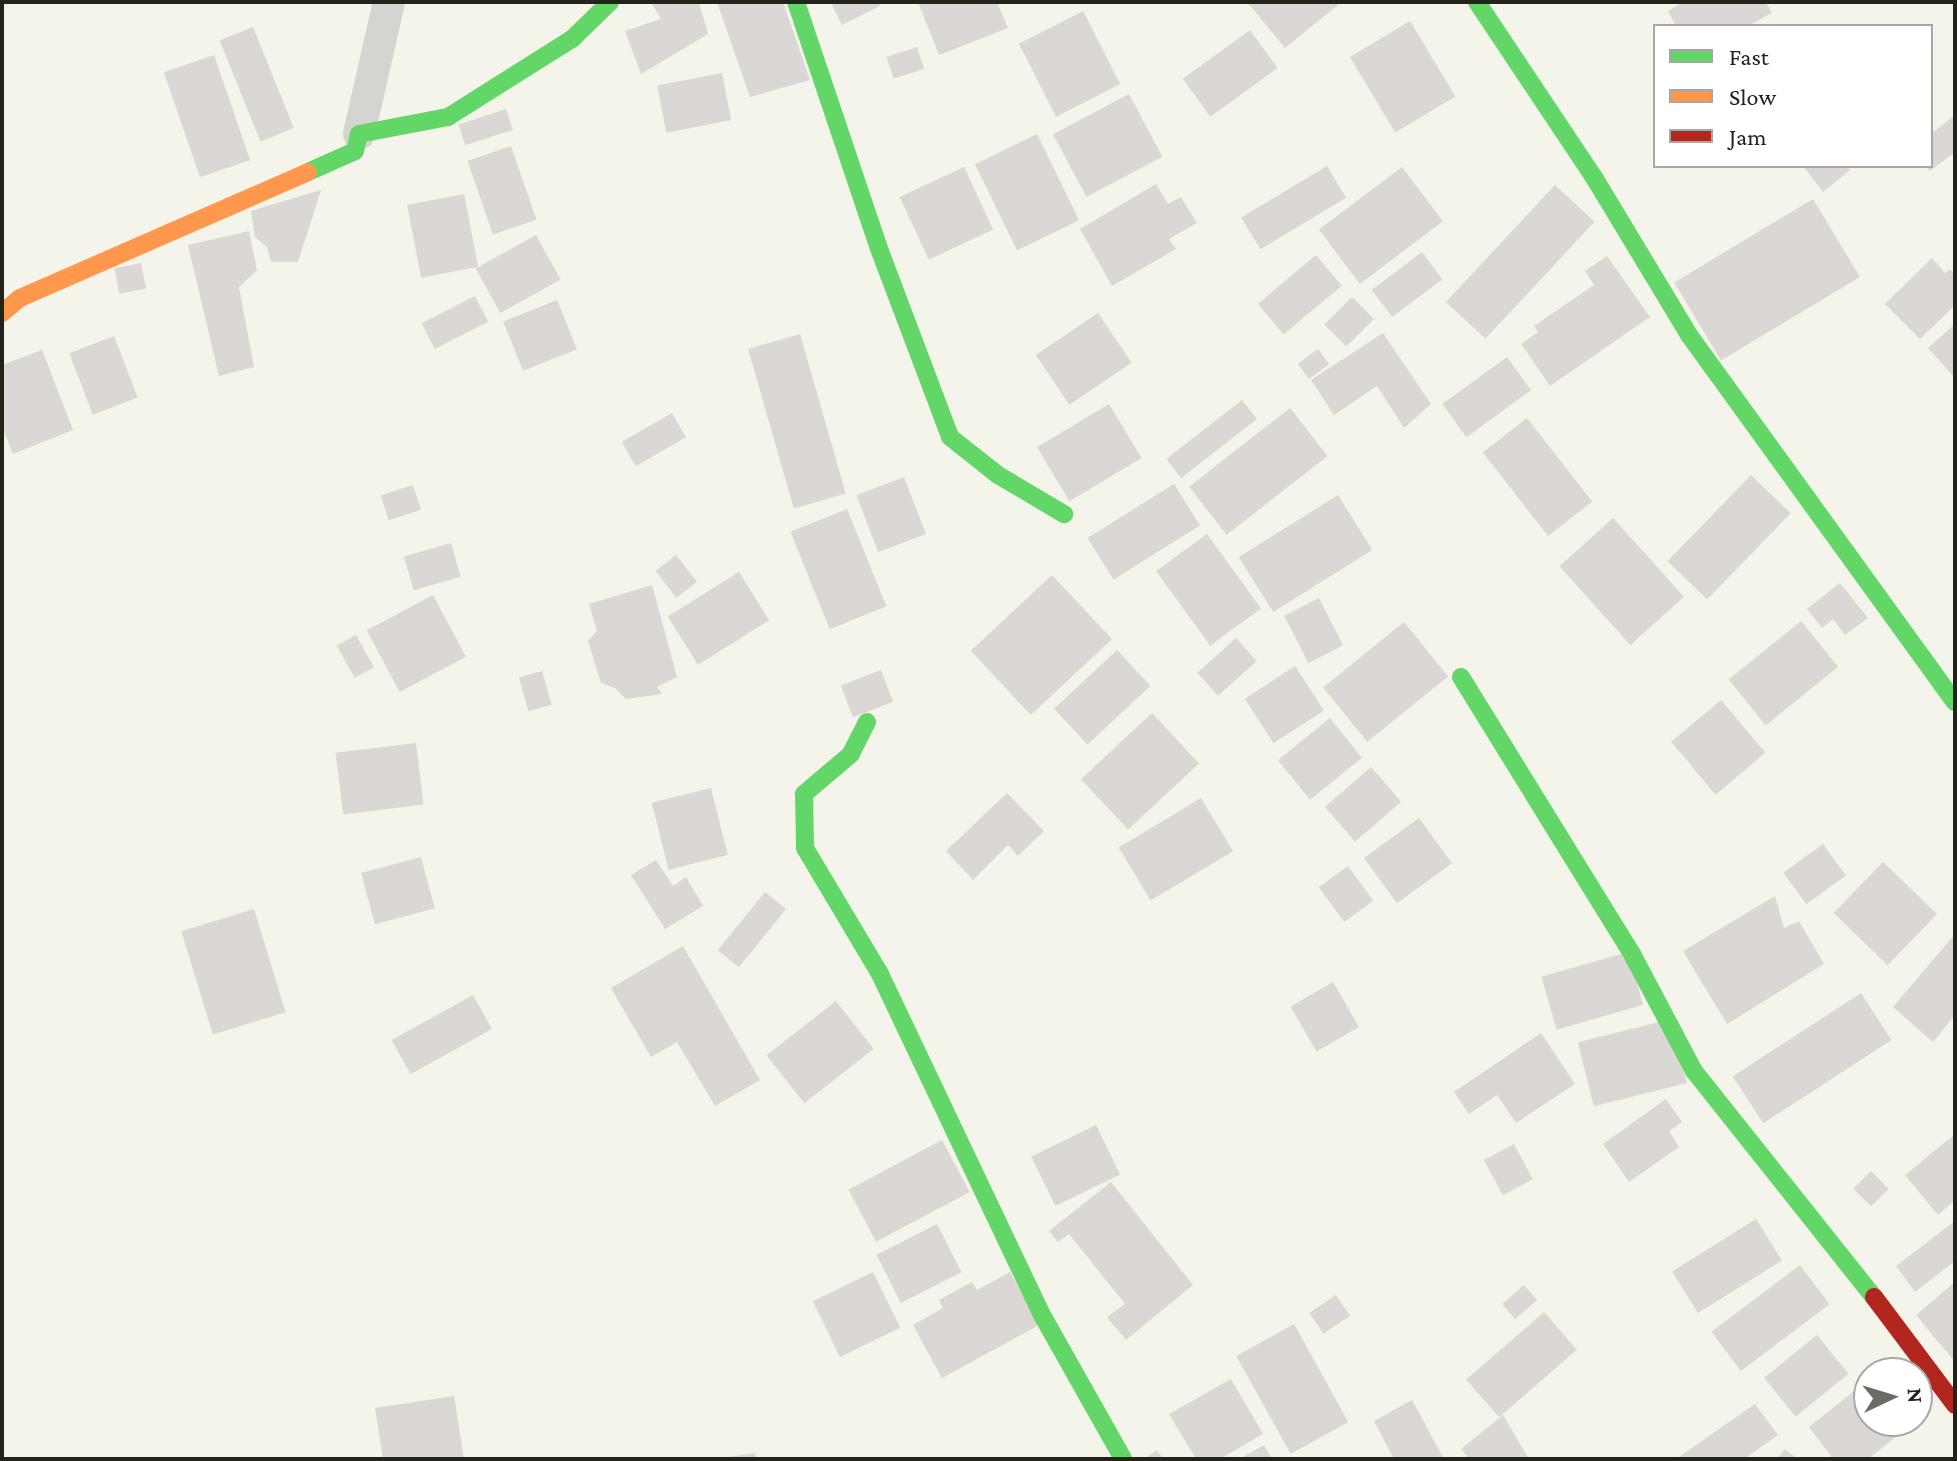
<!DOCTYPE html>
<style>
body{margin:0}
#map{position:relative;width:1957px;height:1461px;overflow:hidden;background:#f4f4ea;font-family:"Crimson Pro",serif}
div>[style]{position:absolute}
.building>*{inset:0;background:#dbd7d5;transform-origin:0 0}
.street>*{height:32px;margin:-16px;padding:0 16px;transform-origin:16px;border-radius:16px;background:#d4d4d1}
.fast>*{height:18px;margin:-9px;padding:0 9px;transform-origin:9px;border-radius:9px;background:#63d668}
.slow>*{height:18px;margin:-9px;padding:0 9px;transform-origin:9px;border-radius:9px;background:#ff974d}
.jam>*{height:18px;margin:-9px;padding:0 9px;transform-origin:9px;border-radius:9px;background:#b3261e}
span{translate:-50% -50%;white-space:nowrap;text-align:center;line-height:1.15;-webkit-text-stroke:7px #fff;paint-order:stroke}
.frame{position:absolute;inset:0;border:4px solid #23231c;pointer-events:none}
.legend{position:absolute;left:1653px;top:24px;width:280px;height:144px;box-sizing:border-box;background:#fff;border:2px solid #a7a7a4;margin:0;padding:10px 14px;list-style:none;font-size:24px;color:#23231c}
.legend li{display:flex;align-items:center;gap:16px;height:40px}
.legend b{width:40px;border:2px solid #a7a7a4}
.north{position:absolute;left:1853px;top:1357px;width:80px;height:80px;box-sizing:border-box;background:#fff;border:2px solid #a7a7a4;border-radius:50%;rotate:86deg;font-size:22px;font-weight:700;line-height:32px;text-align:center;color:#23231c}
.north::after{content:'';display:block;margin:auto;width:28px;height:36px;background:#6c6c64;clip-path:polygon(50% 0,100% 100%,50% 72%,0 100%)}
</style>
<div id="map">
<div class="building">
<div style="clip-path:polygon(651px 2px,699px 2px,708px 34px,641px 74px,625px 31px,661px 19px)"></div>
<div style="clip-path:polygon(717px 2px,783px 2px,810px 80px,750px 97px)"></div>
<div style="clip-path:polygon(878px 2px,880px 6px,842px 25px,831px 3px)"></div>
<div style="clip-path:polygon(918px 2px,997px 2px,1008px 28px,939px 55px)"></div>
<div style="clip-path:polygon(1247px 2px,1336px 2px,1338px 5px,1285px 48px)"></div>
<div style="clip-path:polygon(1684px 2px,1766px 2px,1772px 13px,1748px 26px,1676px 26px,1668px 11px)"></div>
<div style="left:1083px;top:11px;width:82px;height:72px;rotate:63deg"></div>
<div style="left:1410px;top:21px;width:88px;height:70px;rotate:59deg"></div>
<div style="left:253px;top:27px;width:109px;height:36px;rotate:68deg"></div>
<div style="left:1250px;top:30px;width:47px;height:83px;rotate:54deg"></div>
<div style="left:917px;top:47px;width:23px;height:32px;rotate:72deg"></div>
<div style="left:214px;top:55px;width:111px;height:53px;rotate:71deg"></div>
<div style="left:722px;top:73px;width:48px;height:66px;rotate:79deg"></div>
<div style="left:1129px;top:94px;width:71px;height:86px;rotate:62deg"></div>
<div style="left:506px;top:109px;width:22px;height:50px;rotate:72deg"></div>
<div style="clip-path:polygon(1955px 115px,1955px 152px,1930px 171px,1925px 166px,1931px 166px,1931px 134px)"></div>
<div style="left:1037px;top:134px;width:96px;height:69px;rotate:64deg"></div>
<div style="left:511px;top:146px;width:78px;height:46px;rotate:71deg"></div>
<div style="left:1327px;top:166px;width:37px;height:100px;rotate:59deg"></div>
<div style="clip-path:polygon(1803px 166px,1847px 166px,1850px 170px,1823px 192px)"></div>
<div style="left:964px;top:167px;width:69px;height:71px;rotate:65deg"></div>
<div style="left:1402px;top:167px;width:68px;height:104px;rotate:53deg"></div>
<div style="clip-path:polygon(1156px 184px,1168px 204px,1181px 197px,1197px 223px,1169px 239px,1176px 249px,1112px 286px,1080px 229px)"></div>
<div style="left:1555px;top:185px;width:54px;height:160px;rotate:43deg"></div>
<div style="clip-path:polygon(321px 190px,298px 262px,271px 262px,267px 247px,255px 237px,251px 211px)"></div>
<div style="left:464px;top:194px;width:74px;height:58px;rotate:79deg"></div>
<div style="left:1813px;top:199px;width:91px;height:162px;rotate:59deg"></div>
<div style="clip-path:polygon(249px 231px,257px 270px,239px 287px,254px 367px,219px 376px,188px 245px)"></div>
<div style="left:536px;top:235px;width:51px;height:69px;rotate:61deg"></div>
<div style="left:1422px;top:252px;width:34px;height:63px;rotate:53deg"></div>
<div style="left:1316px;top:255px;width:40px;height:76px;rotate:50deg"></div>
<div style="clip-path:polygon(1607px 256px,1650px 317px,1550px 386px,1521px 344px,1538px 332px,1534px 326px,1594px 285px,1585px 271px)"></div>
<div style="clip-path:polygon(1932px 258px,1945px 273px,1950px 269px,1955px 275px,1955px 305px,1920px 339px,1885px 304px)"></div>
<div style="left:141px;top:263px;width:26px;height:27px;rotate:79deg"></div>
<div style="left:475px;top:296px;width:29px;height:60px;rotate:63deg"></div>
<div style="left:1352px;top:297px;width:31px;height:39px;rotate:45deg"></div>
<div style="left:557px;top:300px;width:53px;height:58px;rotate:68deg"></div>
<div style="left:1098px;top:313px;width:60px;height:75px;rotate:56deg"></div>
<div style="clip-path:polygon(1955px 324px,1955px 378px,1928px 348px)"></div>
<div style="clip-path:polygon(1383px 333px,1431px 404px,1404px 428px,1377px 386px,1334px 415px,1311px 380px)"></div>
<div style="left:800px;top:334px;width:166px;height:54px;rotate:74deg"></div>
<div style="left:114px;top:336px;width:66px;height:48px;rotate:69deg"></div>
<div style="left:1318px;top:349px;width:19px;height:25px;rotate:54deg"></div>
<div style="clip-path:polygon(42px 350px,73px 430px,13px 454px,2px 426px,2px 365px)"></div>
<div style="left:1507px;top:357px;width:41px;height:80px;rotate:54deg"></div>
<div style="left:1242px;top:400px;width:24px;height:96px;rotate:52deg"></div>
<div style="left:1109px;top:404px;width:63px;height:84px;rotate:59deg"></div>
<div style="left:1290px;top:408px;width:61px;height:128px;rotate:52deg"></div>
<div style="left:672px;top:413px;width:28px;height:58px;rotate:60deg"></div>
<div style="left:1527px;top:418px;width:106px;height:56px;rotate:52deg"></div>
<div style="left:1751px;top:475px;width:55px;height:120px;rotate:44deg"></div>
<div style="left:904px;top:477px;width:61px;height:51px;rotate:69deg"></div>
<div style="left:1174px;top:484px;width:49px;height:102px;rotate:58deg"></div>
<div style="left:413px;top:485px;width:26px;height:34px;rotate:72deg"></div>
<div style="left:1338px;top:495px;width:65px;height:117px;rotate:58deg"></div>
<div style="left:847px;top:509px;width:105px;height:61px;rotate:68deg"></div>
<div style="left:1613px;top:518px;width:106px;height:72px;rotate:48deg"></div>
<div style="left:1207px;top:534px;width:92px;height:63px;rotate:54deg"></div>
<div style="left:451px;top:543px;width:35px;height:49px;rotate:74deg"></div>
<div style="left:676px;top:555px;width:34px;height:26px;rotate:52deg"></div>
<div style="left:739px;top:572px;width:57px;height:84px;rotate:58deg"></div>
<div style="left:1052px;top:575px;width:88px;height:111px;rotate:47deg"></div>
<div style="clip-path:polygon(1840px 583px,1868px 618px,1845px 635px,1833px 619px,1822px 628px,1807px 609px)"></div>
<div style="clip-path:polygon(652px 585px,677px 677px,657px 687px,662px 694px,626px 699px,615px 688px,601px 683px,588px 641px,597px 631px,589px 604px)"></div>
<div style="left:433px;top:595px;width:70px;height:75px;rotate:62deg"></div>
<div style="left:1319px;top:598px;width:53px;height:39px;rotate:63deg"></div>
<div style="left:1801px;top:621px;width:59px;height:93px;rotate:51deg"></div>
<div style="left:1404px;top:622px;width:70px;height:104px;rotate:51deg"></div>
<div style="left:356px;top:635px;width:37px;height:22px;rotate:61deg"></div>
<div style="left:1236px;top:638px;width:31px;height:52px;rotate:48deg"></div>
<div style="left:1117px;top:650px;width:49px;height:86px;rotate:47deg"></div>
<div style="left:1295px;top:666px;width:53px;height:60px;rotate:57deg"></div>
<div style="left:881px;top:670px;width:34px;height:43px;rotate:69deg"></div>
<div style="left:542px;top:671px;width:35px;height:24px;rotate:74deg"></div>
<div style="left:1721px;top:700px;width:69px;height:65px;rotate:50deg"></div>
<div style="left:1152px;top:713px;width:69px;height:97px;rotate:47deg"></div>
<div style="left:1330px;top:718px;width:51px;height:67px;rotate:51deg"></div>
<div style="left:416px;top:743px;width:62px;height:81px;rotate:83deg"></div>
<div style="left:1371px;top:767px;width:46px;height:61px;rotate:49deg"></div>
<div style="left:711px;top:788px;width:69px;height:61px;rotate:76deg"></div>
<div style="clip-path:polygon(1007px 793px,1044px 831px,1018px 856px,1008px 845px,973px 880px,946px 851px)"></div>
<div style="left:1201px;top:798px;width:62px;height:96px;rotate:59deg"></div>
<div style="left:1419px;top:818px;width:56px;height:68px;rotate:54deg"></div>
<div style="left:1823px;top:844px;width:39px;height:49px;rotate:54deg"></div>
<div style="left:421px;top:857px;width:53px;height:62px;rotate:75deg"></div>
<div style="clip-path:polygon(656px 860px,673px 886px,686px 877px,703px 906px,665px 929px,631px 875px)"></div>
<div style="left:1883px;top:862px;width:75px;height:71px;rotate:44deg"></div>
<div style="left:1348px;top:866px;width:43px;height:36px;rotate:54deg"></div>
<div style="left:765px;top:892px;width:27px;height:75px;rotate:39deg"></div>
<div style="clip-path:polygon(1775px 896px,1784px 928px,1799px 921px,1824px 964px,1727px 1024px,1683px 951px)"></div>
<div style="left:254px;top:909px;width:108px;height:76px;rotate:73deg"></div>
<div style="clip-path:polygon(1955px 934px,1955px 1015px,1933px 1042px,1893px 1007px)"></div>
<div style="clip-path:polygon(683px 946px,760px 1080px,715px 1106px,677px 1042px,651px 1057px,611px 988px)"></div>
<div style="left:1628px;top:952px;width:55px;height:90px;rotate:74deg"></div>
<div style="left:1333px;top:982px;width:52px;height:49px;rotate:60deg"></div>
<div style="left:1861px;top:993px;width:56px;height:153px;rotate:57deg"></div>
<div style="left:473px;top:995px;width:39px;height:93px;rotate:61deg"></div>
<div style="left:836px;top:1001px;width:61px;height:88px;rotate:52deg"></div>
<div style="left:1671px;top:1019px;width:66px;height:96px;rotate:76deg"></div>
<div style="clip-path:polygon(1541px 1033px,1575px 1084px,1516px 1123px,1497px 1095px,1469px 1114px,1454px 1092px)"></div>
<div style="clip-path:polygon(1666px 1099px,1682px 1122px,1669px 1131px,1679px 1147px,1629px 1182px,1603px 1144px)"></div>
<div style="left:1096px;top:1125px;width:55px;height:72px;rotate:64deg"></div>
<div style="clip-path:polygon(1955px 1134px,1955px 1200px,1938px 1215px,1905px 1175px)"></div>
<div style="left:942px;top:1140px;width:59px;height:106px;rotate:62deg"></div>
<div style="left:1514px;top:1144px;width:40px;height:34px;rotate:62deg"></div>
<div style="left:1871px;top:1171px;width:25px;height:25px;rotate:45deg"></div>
<div style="clip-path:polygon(1111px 1182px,1193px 1285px,1126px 1340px,1107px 1317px,1125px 1304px,1069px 1234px,1058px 1242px,1049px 1231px)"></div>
<div style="left:1756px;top:1219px;width:49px;height:99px;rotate:58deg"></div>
<div style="clip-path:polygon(1955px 1221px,1955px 1261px,1915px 1292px,1896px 1266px)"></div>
<div style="left:937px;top:1224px;width:54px;height:68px;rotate:63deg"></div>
<div style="left:1800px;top:1265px;width:49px;height:111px;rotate:53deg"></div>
<div style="left:873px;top:1272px;width:62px;height:67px;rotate:64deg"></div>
<div style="clip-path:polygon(1010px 1272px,1039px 1325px,942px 1378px,913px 1325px,943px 1308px,939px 1300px,972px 1282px,977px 1290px)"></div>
<div style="clip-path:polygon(1955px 1282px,1955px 1362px,1916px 1315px)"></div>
<div style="left:1524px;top:1285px;width:20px;height:29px;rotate:49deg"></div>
<div style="left:1336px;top:1295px;width:25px;height:32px;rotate:56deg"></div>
<div style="left:1544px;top:1312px;width:50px;height:103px;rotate:49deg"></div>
<div style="left:1294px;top:1324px;width:112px;height:66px;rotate:61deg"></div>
<div style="left:1817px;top:1335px;width:50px;height:68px;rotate:51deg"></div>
<div style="clip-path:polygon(1231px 1379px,1263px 1434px,1220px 1459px,1196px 1459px,1169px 1414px)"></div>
<div style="clip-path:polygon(1869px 1379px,1869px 1421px,1907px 1421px,1911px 1425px,1868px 1459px,1833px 1459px,1809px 1427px)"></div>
<div style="clip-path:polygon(454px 1396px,464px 1459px,383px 1459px,375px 1408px)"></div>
<div style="clip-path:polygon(1412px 1400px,1444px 1459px,1394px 1459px,1374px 1421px)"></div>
<div style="clip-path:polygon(1755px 1404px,1778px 1435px,1744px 1459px,1676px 1459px)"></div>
<div style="clip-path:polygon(1503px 1415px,1529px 1459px,1469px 1459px,1461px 1449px)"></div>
<div style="clip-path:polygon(1264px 1445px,1272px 1459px,1239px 1459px)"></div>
<div style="clip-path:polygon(1785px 1449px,1797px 1459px,1777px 1459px)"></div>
<div style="clip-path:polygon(1157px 1450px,1163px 1459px,1144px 1459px)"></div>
<div style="clip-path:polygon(755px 1453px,756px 1459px,727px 1459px,727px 1457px)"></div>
</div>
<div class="street">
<div style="left:359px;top:134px;width:135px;rotate:-77.2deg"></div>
</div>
<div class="fast">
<div style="left:796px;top:2px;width:257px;rotate:71.4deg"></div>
<div style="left:878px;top:246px;width:204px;rotate:69.3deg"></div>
<div style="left:950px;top:437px;width:61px;rotate:38.4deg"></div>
<div style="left:998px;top:475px;width:77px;rotate:30.6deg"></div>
<div style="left:1477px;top:2px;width:213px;rotate:56.3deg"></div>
<div style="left:1595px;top:179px;width:182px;rotate:58.9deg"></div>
<div style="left:1689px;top:335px;width:453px;rotate:54.1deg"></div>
<div style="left:308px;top:172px;width:51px;rotate:-24.1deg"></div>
<div style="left:355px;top:151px;width:17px;rotate:-77deg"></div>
<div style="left:359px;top:134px;width:91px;rotate:-10.8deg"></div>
<div style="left:448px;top:117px;width:146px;rotate:-32.2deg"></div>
<div style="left:572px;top:39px;width:53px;rotate:-44.2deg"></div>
<div style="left:1461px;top:677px;width:326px;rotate:58.3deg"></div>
<div style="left:1632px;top:954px;width:132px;rotate:62.1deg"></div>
<div style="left:1694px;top:1071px;width:289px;rotate:51.5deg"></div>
<div style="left:867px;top:722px;width:36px;rotate:117deg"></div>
<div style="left:851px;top:754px;width:62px;rotate:139.6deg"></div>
<div style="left:804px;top:794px;width:54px;rotate:88.9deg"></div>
<div style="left:805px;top:848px;width:147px;rotate:59.2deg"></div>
<div style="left:880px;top:974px;width:378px;rotate:64.6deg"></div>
<div style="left:1042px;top:1315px;width:165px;rotate:60.6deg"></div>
</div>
<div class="slow">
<div style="left:2px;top:313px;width:23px;rotate:-40deg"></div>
<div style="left:20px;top:298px;width:314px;rotate:-23.6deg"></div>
</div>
<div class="jam">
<div style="left:1874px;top:1297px;width:135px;rotate:53.1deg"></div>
</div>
<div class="frame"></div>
<ul class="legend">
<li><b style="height:10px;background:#63d668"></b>Fast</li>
<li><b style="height:10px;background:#ff974d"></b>Slow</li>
<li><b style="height:10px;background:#b3261e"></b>Jam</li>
</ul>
<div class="north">N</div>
</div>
